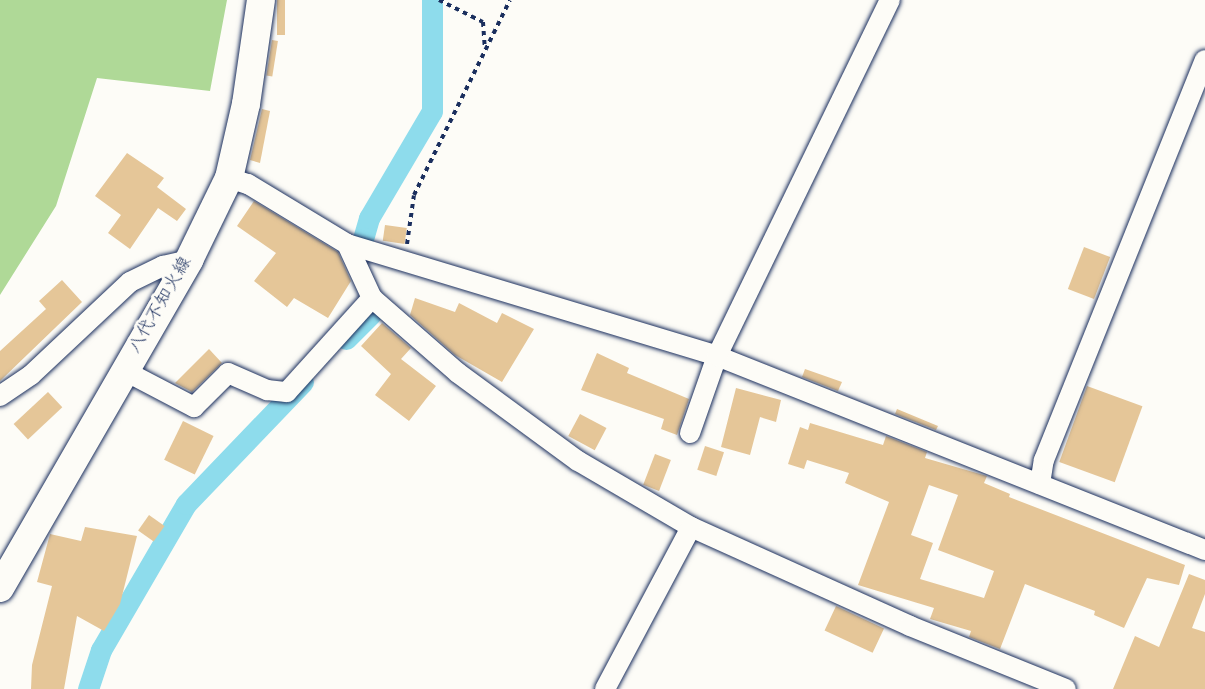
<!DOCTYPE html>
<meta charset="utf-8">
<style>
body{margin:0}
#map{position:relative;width:1205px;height:689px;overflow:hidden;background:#fdfcf7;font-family:Dekko,"Klee One",sans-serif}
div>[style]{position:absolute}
.green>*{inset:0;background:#afd997}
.canal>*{height:21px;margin:-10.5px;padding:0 10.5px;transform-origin:10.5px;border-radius:10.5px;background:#8edcec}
.building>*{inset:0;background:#e5c698;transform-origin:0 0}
.path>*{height:4px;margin-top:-2px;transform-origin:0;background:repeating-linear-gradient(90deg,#1b2f5e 0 4.5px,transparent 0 9px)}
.roads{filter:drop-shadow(0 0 2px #1b2f5e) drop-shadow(0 0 2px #1b2f5e)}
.street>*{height:20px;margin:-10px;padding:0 10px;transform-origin:10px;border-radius:10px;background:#fdfcf7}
.secondary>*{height:28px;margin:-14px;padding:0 14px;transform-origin:14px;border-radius:14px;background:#fdfcf7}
span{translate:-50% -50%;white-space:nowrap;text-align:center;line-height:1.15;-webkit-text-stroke:6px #fdfcf7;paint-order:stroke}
.street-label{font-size:18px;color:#1b2f5e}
</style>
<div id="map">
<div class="green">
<div style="clip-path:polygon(0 0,227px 0,210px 91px,97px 78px,56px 206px,0 295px)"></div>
</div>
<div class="canal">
<div style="left:363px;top:239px;width:22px;rotate:-74deg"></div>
<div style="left:369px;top:218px;width:124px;rotate:-59.5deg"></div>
<div style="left:432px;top:111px;width:111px;rotate:-90deg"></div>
<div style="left:346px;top:339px;width:35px;rotate:-45deg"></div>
<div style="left:88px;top:689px;width:41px;rotate:-71.6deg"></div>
<div style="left:101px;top:650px;width:169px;rotate:-59.8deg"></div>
<div style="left:186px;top:504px;width:169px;rotate:-46.2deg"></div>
</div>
<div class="building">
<div style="left:277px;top:0;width:8px;height:35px"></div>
<div style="left:272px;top:40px;width:6px;height:36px;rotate:9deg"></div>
<div style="clip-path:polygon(262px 109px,270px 111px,260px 163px,250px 160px)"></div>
<div style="clip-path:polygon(127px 153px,164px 178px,157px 187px,186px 209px,177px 221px,158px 208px,130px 249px,108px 233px,121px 215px,95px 196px)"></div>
<div style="clip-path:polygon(254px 201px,338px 252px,351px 281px,328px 318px,294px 298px,287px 307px,254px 281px,276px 253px,237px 226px)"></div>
<div style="left:385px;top:225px;width:22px;height:16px;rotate:8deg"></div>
<div style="left:1084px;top:247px;width:28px;height:45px;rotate:21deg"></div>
<div style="clip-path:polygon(62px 280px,82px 302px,0 381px,0 351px,46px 309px,39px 301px)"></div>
<div style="clip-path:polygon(415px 298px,455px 312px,459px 303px,497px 323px,502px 313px,534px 329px,502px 382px,455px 355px,410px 315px)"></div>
<div style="clip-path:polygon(382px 323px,411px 348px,401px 359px,436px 386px,409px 421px,375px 395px,391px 374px,361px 346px)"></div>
<div style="clip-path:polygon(209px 349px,222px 363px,192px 392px,175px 383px)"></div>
<div style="clip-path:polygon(597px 353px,629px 368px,627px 373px,689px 399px,677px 435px,661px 429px,664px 419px,581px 390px)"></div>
<div style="clip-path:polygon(805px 369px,842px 382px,838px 391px,802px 377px)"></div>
<div style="left:1087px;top:386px;width:59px;height:81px;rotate:20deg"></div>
<div style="clip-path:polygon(736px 388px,781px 400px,776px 422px,760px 417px,750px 455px,721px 447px)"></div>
<div style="left:48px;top:392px;width:21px;height:47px;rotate:47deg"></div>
<div style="clip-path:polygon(897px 409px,938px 426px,936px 430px,895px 414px)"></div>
<div style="left:580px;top:414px;width:30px;height:25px;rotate:28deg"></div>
<div style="left:183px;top:421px;width:34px;height:43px;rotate:26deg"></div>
<div style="clip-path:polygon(evenodd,810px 423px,883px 445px,886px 436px,927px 452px,925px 458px,987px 476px,984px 483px,1010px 494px,1009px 497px,1185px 565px,1179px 585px,1147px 578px,1124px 628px,1094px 615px,1095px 611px,1025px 584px,1000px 649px,969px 637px,971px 631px,930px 619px,934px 608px,858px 585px,889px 502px,845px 483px,849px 473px,807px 460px,804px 469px,788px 464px,800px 427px,808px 430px,810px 423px,929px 485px,958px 495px,938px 550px,994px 571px,984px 598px,920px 579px,933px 543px,911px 535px,929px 485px)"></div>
<div style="left:705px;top:446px;width:20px;height:25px;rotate:18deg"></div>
<div style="left:655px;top:454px;width:17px;height:33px;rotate:21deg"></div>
<div style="left:149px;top:515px;width:19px;height:19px;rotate:35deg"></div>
<div style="clip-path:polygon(85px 527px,137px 536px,120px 604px,104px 631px,77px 616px,64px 689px,31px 689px,32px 665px,52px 586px,37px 582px,50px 534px,81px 541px)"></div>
<div style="clip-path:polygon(1189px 574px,1205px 580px,1205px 594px,1192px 628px,1205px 632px,1205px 689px,1113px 689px,1135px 636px,1159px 647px)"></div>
<div style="left:836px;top:606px;width:53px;height:27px;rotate:25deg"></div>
</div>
<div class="path">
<div style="left:439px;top:0;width:49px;rotate:26.6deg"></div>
<div style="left:483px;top:22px;width:27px;rotate:86deg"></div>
<div style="left:407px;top:244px;width:49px;rotate:-81.9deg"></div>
<div style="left:414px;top:195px;width:217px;rotate:-63.8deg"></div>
</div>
<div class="roads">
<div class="street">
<div style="left:229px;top:178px;width:20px;rotate:18deg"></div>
<div style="left:248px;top:184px;width:116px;rotate:31.2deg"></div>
<div style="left:347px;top:244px;width:387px;rotate:16.8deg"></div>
<div style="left:717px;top:356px;width:525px;rotate:21.68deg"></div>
<div style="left:347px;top:244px;width:60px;rotate:65.2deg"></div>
<div style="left:372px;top:298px;width:114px;rotate:41.1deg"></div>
<div style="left:458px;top:373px;width:149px;rotate:36.3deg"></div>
<div style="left:578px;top:461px;width:131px;rotate:30.3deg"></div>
<div style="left:691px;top:527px;width:240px;rotate:24.3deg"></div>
<div style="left:910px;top:626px;width:168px;rotate:22deg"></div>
<div style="left:125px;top:371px;width:78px;rotate:27.6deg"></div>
<div style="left:194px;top:407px;width:48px;rotate:-45deg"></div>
<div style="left:228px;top:373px;width:43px;rotate:23.6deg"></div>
<div style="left:267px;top:390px;width:20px;rotate:6deg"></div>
<div style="left:287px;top:392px;width:127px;rotate:-47.9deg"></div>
<div style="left:0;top:396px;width:37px;rotate:-34deg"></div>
<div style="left:31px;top:375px;width:136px;rotate:-43.2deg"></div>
<div style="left:130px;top:282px;width:37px;rotate:-26deg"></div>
<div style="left:163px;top:266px;width:27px;rotate:-13deg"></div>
<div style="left:690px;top:433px;width:82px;rotate:-70.7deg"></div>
<div style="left:717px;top:356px;width:396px;rotate:-64.1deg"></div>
<div style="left:1040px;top:484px;width:24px;rotate:-81deg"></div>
<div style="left:1044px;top:460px;width:431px;rotate:-68.1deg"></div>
<div style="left:605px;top:689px;width:183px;rotate:-62deg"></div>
</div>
<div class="secondary">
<div style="left:0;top:588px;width:379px;rotate:-60deg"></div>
<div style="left:189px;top:260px;width:91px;rotate:-64deg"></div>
<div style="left:229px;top:178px;width:76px;rotate:-77.1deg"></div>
<div style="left:246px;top:104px;width:105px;rotate:-81.8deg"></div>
</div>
</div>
<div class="street-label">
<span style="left:162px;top:306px;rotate:-60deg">八代不知火線</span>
</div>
</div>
